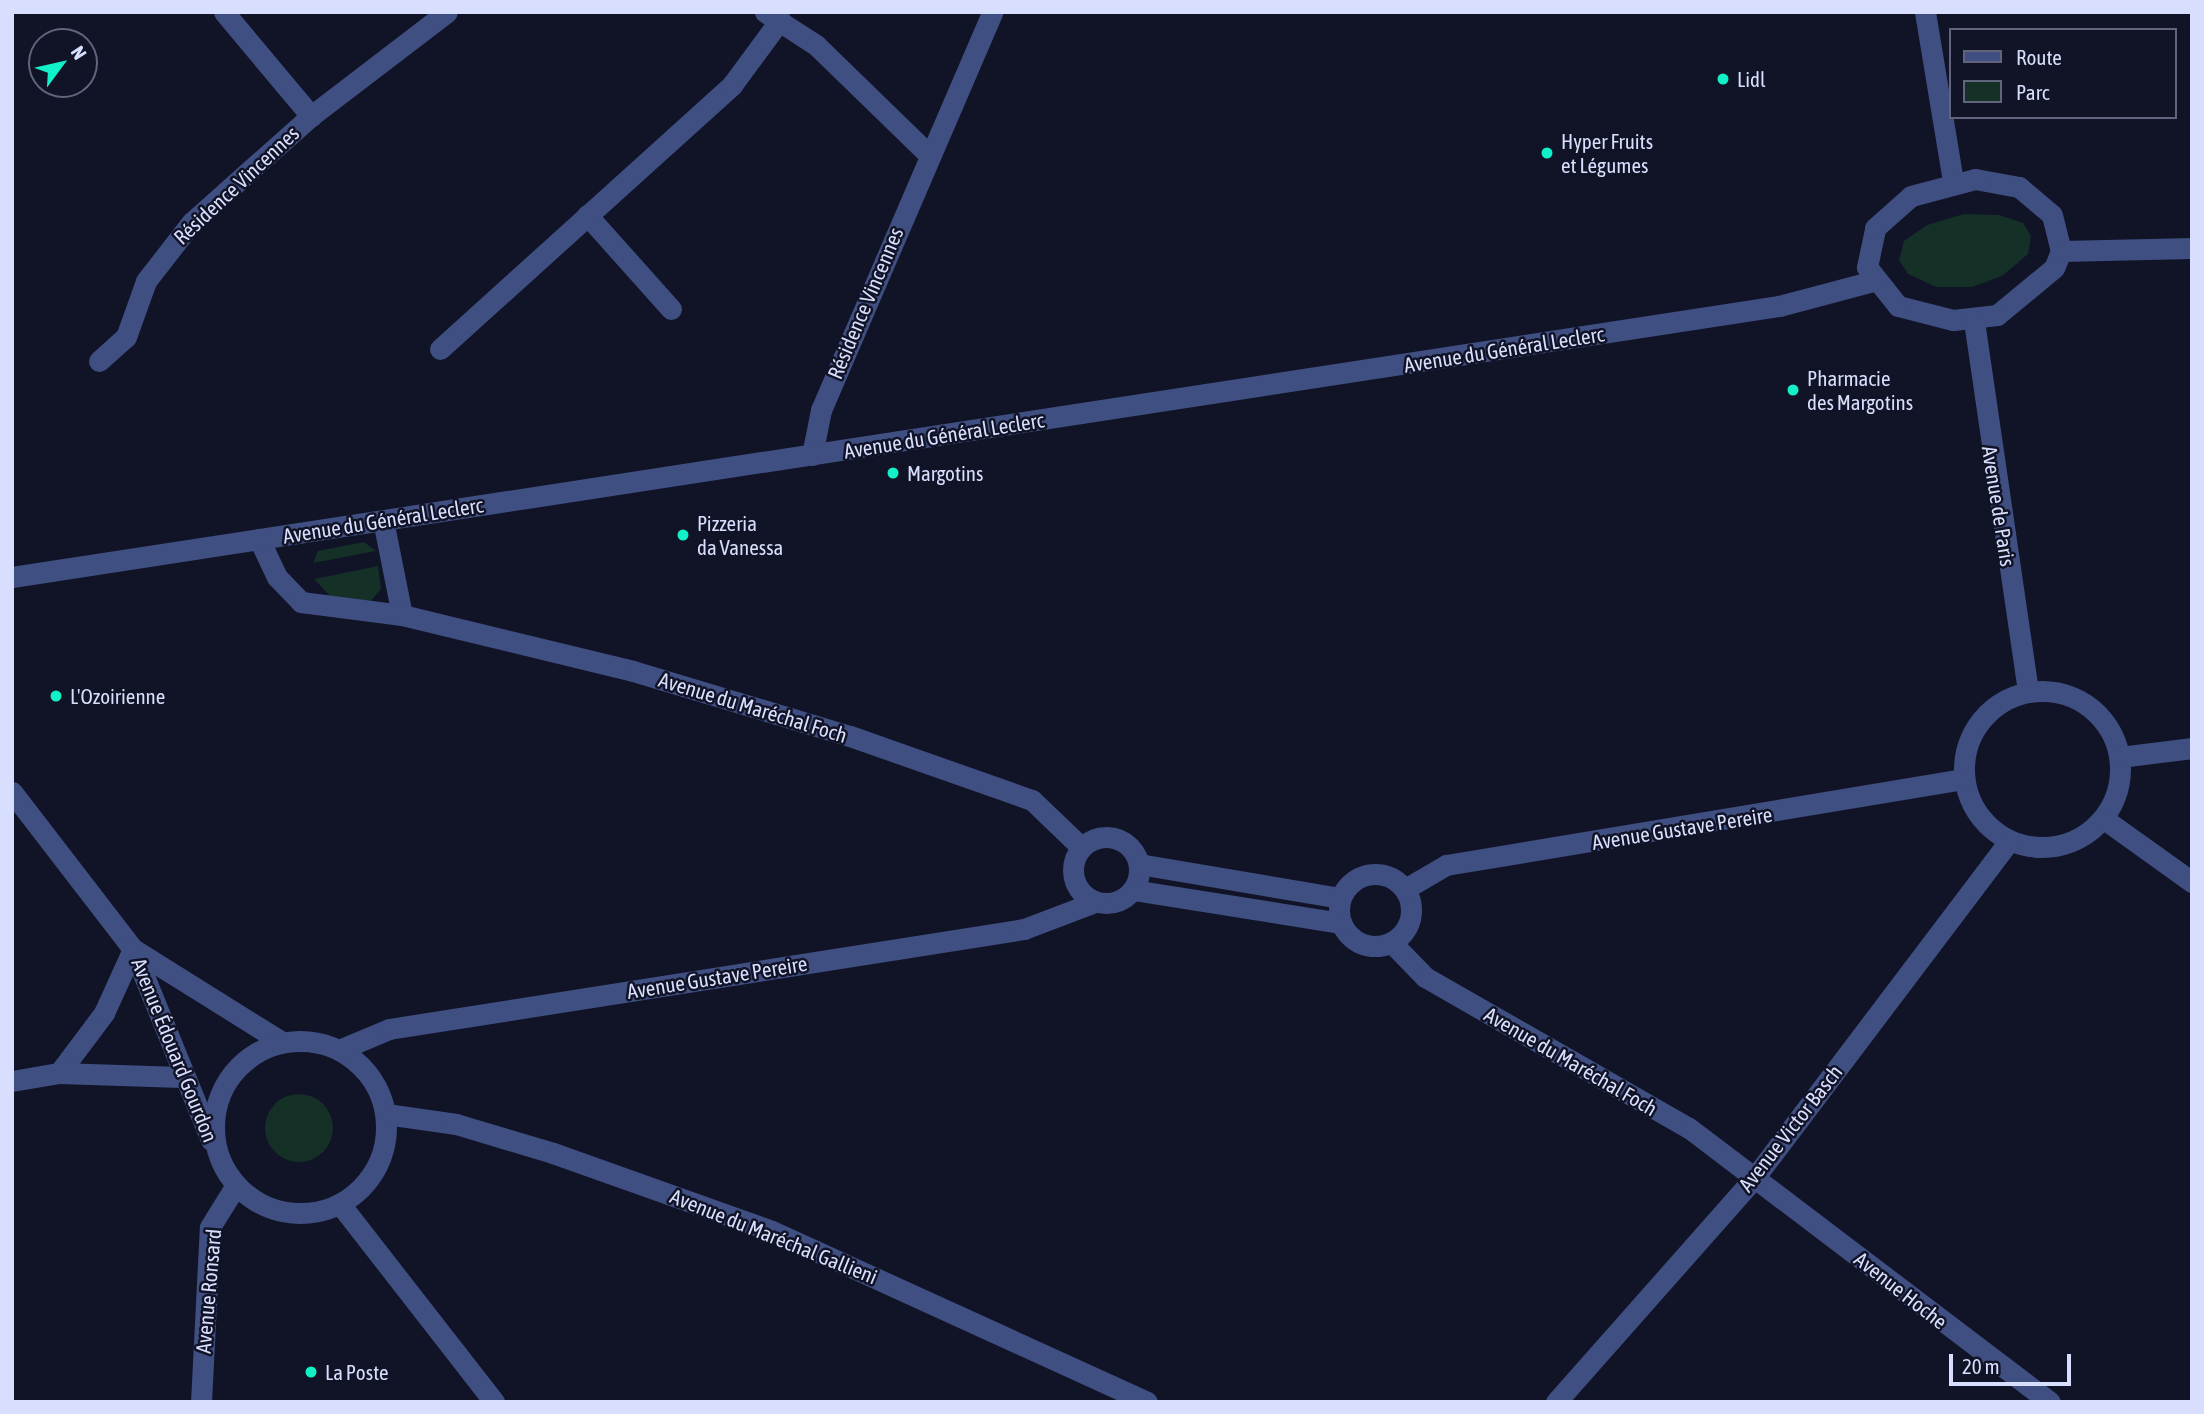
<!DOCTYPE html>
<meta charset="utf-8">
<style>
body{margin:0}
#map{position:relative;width:2204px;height:1414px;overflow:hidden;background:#111326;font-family:"Asap Condensed",sans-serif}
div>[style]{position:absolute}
.green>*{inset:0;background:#143027}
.round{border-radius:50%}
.minor>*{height:21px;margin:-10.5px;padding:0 10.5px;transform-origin:10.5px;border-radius:10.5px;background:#3f4f82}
.minor>.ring{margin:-10.5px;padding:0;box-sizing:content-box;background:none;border:21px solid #3f4f82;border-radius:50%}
.dots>*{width:19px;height:19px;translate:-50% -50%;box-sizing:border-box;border:4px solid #111326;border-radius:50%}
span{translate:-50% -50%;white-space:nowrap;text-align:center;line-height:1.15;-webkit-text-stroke:5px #111326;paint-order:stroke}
.poi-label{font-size:21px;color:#d8defd}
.left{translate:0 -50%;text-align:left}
.street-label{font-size:21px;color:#d8defd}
.frame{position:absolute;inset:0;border:14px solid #d8defd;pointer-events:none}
.legend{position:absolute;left:1949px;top:28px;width:228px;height:91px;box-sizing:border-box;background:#111326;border:2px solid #61647c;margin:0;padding:9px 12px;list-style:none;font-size:21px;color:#d8defd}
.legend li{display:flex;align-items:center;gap:14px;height:35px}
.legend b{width:35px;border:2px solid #61647c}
.north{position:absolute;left:28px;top:28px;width:70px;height:70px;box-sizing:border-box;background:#111326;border:2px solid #61647c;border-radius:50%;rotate:57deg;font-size:19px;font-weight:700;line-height:28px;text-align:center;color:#d8defd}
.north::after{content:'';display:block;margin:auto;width:24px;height:32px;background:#11f0c7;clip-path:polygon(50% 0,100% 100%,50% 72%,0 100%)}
.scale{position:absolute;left:1949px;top:1354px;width:122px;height:32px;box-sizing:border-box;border:4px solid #d8defd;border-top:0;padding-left:9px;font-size:21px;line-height:24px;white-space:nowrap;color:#d8defd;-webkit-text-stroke:5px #111326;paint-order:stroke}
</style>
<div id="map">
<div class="green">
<div style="clip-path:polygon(1964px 214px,1999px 215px,2023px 223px,2031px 236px,2028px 254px,2002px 276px,1972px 287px,1936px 287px,1908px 274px,1899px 260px,1904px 241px,1927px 225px)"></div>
<div style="clip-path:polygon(364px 542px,376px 551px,313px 563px,318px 551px)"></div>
<div style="clip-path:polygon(378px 566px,381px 589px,370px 602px,331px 597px,314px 579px)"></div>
<div class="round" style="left:265px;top:1094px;width:68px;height:68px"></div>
</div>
<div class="minor">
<div style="left:224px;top:12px;width:136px;rotate:50.1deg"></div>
<div style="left:765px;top:12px;width:61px;rotate:32.9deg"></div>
<div style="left:816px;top:45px;width:155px;rotate:44.2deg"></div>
<div style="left:1925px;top:12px;width:171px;rotate:80.6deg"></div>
<div style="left:1975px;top:179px;width:45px;rotate:10.3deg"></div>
<div style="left:2019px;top:187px;width:43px;rotate:40.3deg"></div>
<div style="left:2052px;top:215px;width:37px;rotate:76deg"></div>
<div style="left:2061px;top:251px;width:18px;rotate:112deg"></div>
<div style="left:2054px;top:268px;width:74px;rotate:140.5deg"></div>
<div style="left:1997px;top:315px;width:44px;rotate:173.5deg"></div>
<div style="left:1953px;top:320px;width:57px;rotate:-165.7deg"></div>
<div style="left:1898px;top:306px;width:50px;rotate:-128.5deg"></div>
<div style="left:1867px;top:267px;width:40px;rotate:-78deg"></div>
<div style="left:1875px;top:228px;width:48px;rotate:-41.6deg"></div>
<div style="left:1911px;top:196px;width:66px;rotate:-14.9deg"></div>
<div style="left:587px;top:215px;width:126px;rotate:48.2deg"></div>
<div style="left:2061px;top:251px;width:131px;rotate:-1.3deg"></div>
<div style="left:1974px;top:321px;width:375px;rotate:81.7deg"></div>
<div style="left:440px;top:349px;width:394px;rotate:-42.1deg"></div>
<div style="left:732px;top:85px;width:81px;rotate:-53.6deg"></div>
<div style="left:99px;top:361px;width:36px;rotate:-42deg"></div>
<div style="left:126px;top:337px;width:59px;rotate:-70.3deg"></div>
<div style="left:146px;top:281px;width:75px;rotate:-52.1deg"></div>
<div style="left:192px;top:222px;width:159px;rotate:-41.7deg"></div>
<div style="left:311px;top:116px;width:171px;rotate:-37.4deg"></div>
<div style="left:812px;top:455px;width:46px;rotate:-78.7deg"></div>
<div style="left:821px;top:410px;width:433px;rotate:-66.7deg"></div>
<div style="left:383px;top:520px;width:97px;rotate:78.7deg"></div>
<div style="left:259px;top:539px;width:42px;rotate:64.7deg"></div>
<div style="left:277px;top:577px;width:35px;rotate:46deg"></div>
<div style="left:301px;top:602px;width:102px;rotate:7.3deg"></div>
<div style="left:402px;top:615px;width:238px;rotate:13.6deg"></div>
<div style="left:633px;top:671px;width:227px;rotate:16.7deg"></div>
<div style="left:850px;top:736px;width:193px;rotate:19.4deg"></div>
<div style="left:1032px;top:800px;width:68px;rotate:43.8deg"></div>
<div style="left:12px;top:577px;width:1788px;rotate:-8.72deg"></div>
<div style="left:1779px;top:306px;width:97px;rotate:-14.9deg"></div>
<div class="ring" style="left:1964px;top:691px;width:135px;height:135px"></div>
<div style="left:2120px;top:757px;width:73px;rotate:-7.1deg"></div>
<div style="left:12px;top:792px;width:198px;rotate:52.4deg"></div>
<div style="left:133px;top:949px;width:206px;rotate:67.8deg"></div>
<div style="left:2104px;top:819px;width:108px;rotate:35.6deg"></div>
<div class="ring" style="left:1073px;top:837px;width:45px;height:45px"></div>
<div style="left:1139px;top:864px;width:204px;rotate:9.6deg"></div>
<div class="ring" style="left:1339px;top:874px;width:51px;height:51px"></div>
<div style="left:1405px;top:889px;width:48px;rotate:-30.3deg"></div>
<div style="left:1446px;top:865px;width:525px;rotate:-9.43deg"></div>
<div style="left:1133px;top:890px;width:211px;rotate:9deg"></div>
<div style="left:1391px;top:942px;width:49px;rotate:45.8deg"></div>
<div style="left:1425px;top:977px;width:304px;rotate:29.8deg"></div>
<div style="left:1689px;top:1128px;width:453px;rotate:37.2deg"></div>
<div style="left:133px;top:949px;width:176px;rotate:32deg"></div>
<div class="ring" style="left:214px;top:1041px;width:151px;height:151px"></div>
<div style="left:339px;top:1050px;width:54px;rotate:-22.8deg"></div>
<div style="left:389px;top:1029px;width:643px;rotate:-8.95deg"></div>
<div style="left:1024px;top:929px;width:76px;rotate:-20.8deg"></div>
<div style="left:59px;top:1073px;width:75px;rotate:-53.1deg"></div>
<div style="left:104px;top:1013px;width:70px;rotate:-65.6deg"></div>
<div style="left:12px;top:1081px;width:48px;rotate:-9.7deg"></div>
<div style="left:59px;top:1073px;width:122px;rotate:1.9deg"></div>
<div style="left:386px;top:1114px;width:71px;rotate:8.1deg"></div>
<div style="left:456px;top:1124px;width:101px;rotate:16.6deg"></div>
<div style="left:553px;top:1153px;width:232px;rotate:19.6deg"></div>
<div style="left:772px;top:1231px;width:412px;rotate:24.5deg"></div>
<div style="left:340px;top:1204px;width:251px;rotate:52.1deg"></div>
<div style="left:201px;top:1402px;width:175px;rotate:-87.1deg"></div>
<div style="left:210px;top:1227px;width:49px;rotate:-58.2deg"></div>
<div style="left:1556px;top:1402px;width:300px;rotate:-48.5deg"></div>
<div style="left:1755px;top:1177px;width:421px;rotate:-52.9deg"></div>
</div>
<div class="dots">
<div style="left:1723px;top:79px;background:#11f0c7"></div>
<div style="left:1547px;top:153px;background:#11f0c7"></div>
<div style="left:1793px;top:390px;background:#11f0c7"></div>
<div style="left:893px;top:473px;background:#11f0c7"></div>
<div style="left:683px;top:535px;background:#11f0c7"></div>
<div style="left:56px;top:696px;background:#11f0c7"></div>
<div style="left:311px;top:1372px;background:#11f0c7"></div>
</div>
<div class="poi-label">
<span class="left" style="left:1737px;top:79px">Lidl</span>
<span class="left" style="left:1561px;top:153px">Hyper Fruits<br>et Légumes</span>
<span class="left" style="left:1807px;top:390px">Pharmacie<br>des Margotins</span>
<span class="left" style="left:907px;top:473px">Margotins</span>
<span class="left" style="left:697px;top:535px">Pizzeria<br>da Vanessa</span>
<span class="left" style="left:70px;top:696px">L'Ozoirienne</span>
<span class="left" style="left:325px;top:1372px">La Poste</span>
</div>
<div class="street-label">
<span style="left:236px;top:185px;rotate:-43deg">Résidence Vincennes</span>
<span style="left:865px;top:303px;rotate:-67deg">Résidence Vincennes</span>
<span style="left:1504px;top:349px;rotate:-9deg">Avenue du Général Leclerc</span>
<span style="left:944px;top:435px;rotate:-9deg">Avenue du Général Leclerc</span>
<span style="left:1999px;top:506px;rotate:81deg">Avenue de Paris</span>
<span style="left:383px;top:520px;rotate:-9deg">Avenue du Général Leclerc</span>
<span style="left:753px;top:707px;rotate:17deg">Avenue du Maréchal Foch</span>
<span style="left:1682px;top:828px;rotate:-9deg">Avenue Gustave Pereire</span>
<span style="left:717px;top:977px;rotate:-9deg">Avenue Gustave Pereire</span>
<span style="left:175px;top:1050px;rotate:68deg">Avenue Édouard Gourdon</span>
<span style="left:1571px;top:1061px;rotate:30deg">Avenue du Maréchal Foch</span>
<span style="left:1790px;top:1128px;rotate:-52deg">Avenue Victor Basch</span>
<span style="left:774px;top:1236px;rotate:22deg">Avenue du Maréchal Gallieni</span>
<span style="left:1901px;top:1290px;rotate:38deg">Avenue Hoche</span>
<span style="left:208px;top:1291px;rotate:-85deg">Avenue Ronsard</span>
</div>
<div class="frame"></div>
<ul class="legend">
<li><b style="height:9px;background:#3f4f82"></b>Route</li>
<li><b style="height:19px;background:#143027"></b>Parc</li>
</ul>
<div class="north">N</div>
<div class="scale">20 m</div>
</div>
